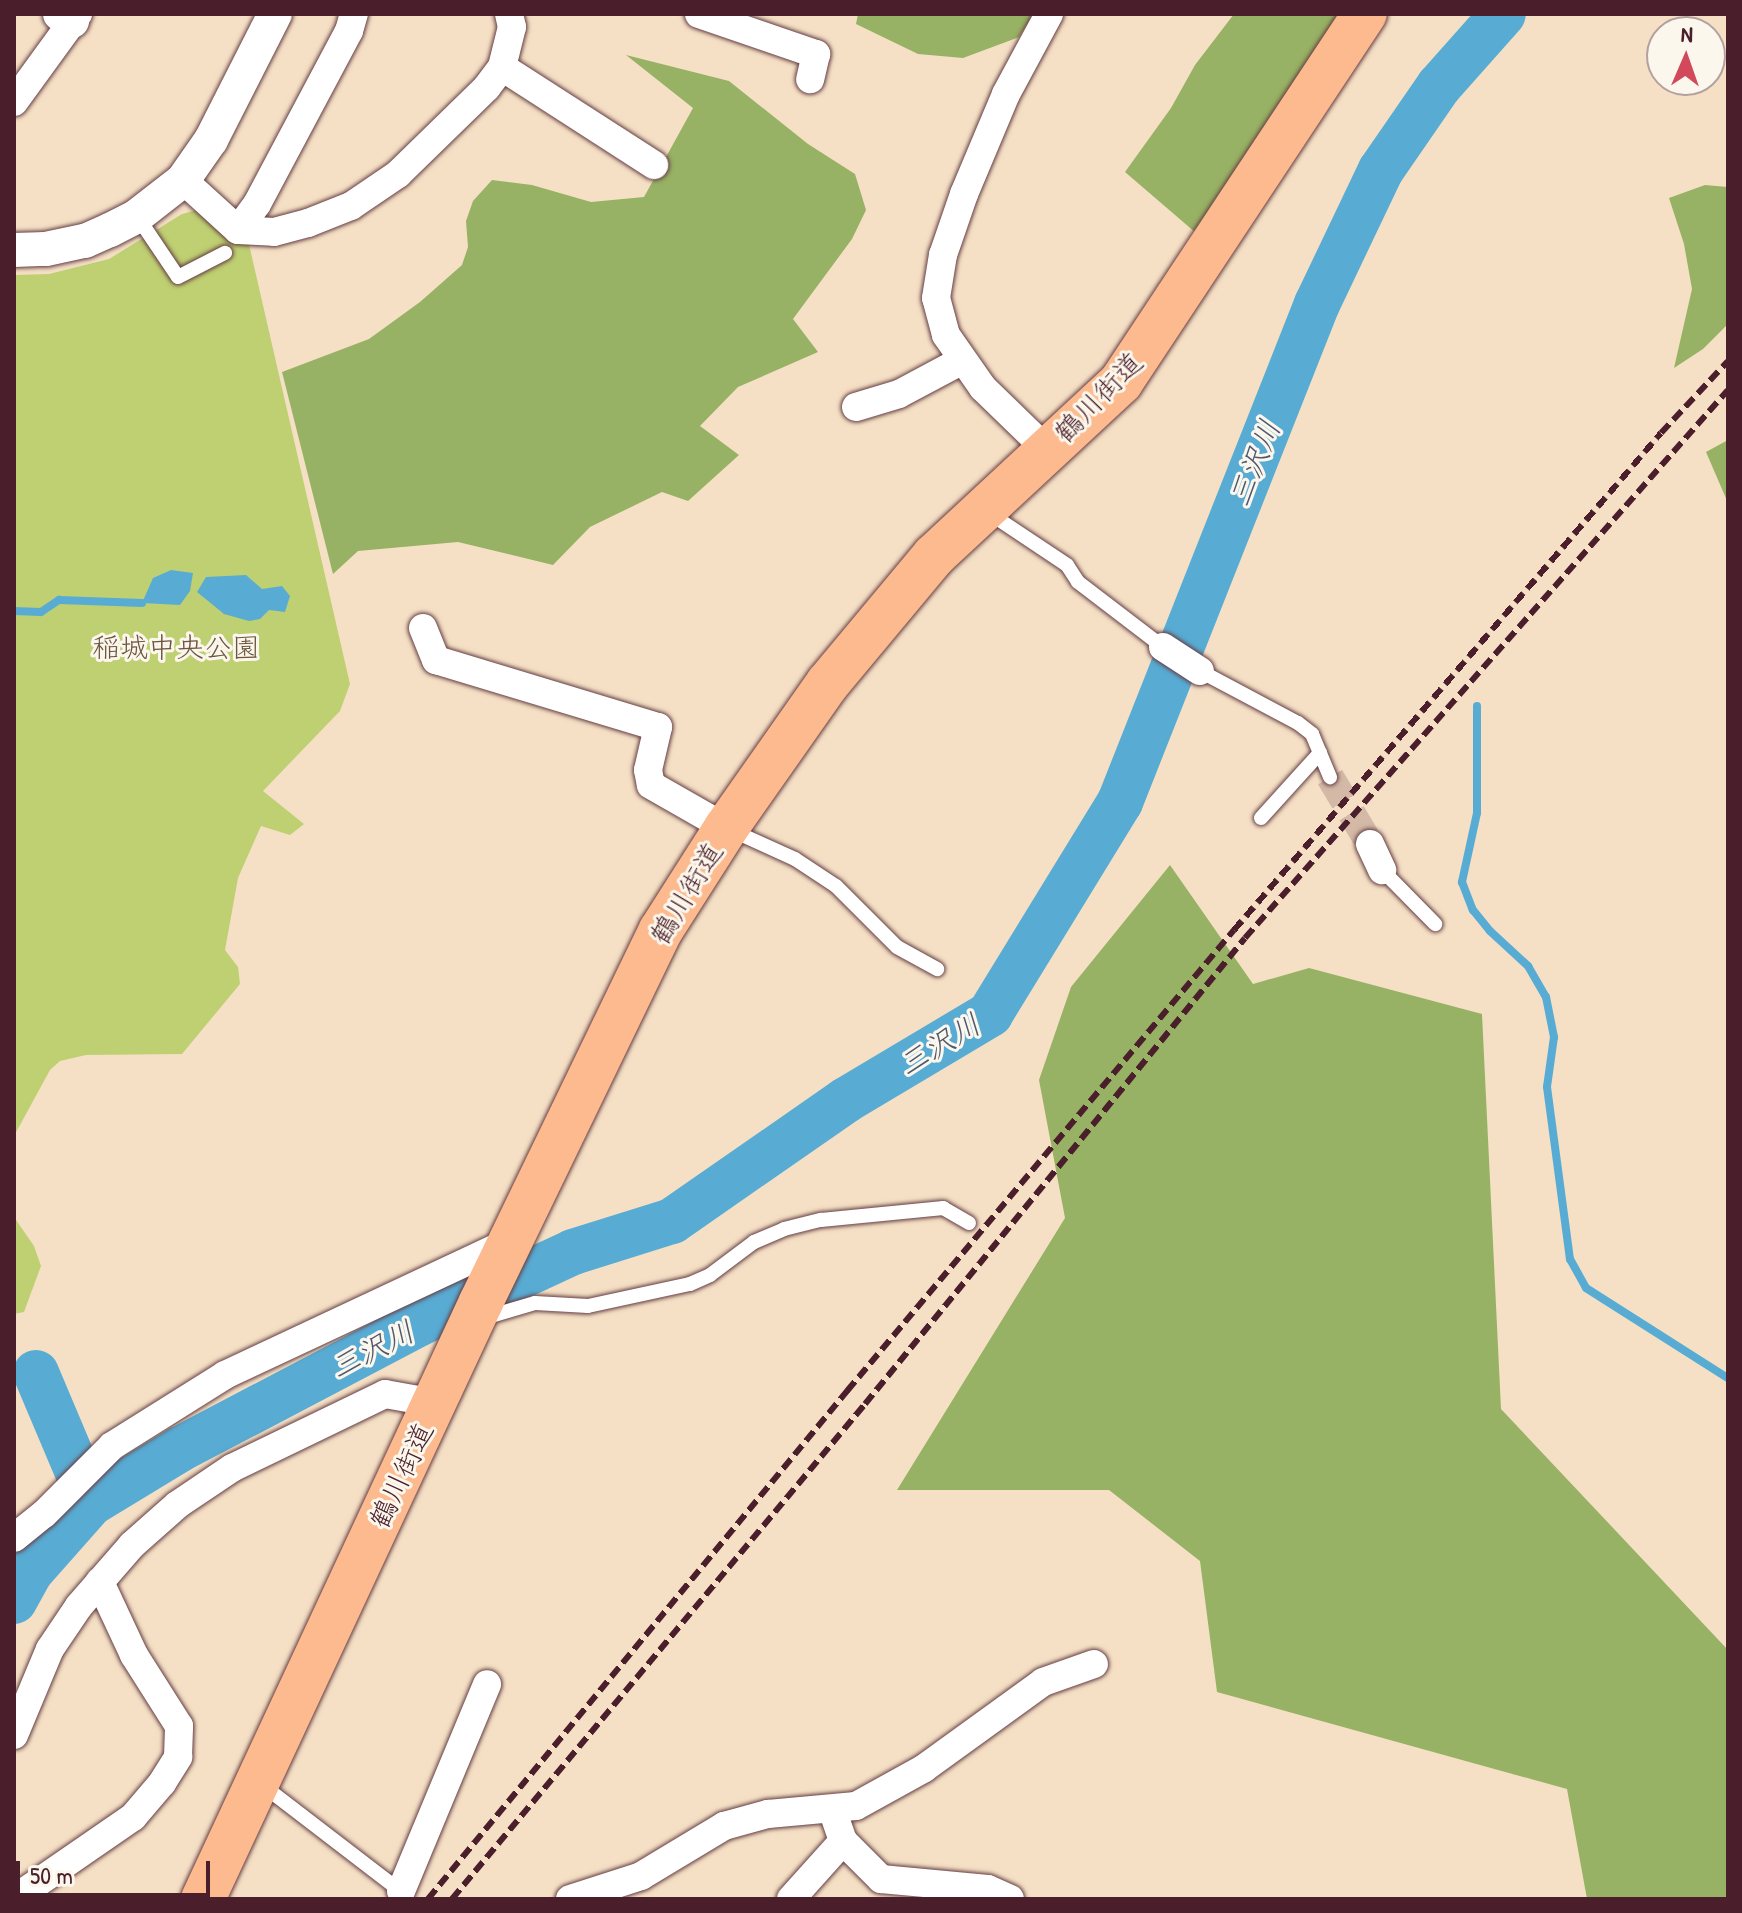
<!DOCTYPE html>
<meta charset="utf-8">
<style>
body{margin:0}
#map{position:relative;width:1742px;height:1913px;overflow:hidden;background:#f5e0c5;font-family:"Patrick Hand","Klee One",sans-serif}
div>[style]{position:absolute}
.green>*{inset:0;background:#bfd072}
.forest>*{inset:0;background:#97b264}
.water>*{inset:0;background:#58acd4}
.stream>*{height:8px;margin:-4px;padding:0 4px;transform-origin:4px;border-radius:4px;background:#58acd4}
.river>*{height:46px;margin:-23px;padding:0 23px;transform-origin:23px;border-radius:23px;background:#58acd4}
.minor-tunnel>*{height:28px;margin-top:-14px;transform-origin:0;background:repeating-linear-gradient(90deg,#d3b9a6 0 28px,transparent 0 42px)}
.roads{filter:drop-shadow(0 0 2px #643c42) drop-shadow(0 0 2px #643c42)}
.service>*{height:14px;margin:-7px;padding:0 7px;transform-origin:7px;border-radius:7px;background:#fff}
.minor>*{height:28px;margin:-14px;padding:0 14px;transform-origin:14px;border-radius:14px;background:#fff}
.tertiary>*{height:34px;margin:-17px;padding:0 17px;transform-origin:17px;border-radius:17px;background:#fff}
.primary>*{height:44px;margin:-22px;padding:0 22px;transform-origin:22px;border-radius:22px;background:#fcba8e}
.rail>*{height:6px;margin-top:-3px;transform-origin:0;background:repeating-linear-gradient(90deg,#4a1f2b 0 12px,transparent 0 18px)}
span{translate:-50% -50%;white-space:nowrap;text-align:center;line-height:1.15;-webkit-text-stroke:6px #fbf7ec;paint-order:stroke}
.street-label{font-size:28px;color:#4a1f2b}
.park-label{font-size:28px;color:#6d5440}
.water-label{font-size:30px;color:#50576f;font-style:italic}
.frame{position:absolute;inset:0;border:16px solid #4a1f2b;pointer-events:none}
.north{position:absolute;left:1646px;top:16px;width:80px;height:80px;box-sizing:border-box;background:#fbf7ec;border:2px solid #b4a19f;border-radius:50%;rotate:2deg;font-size:22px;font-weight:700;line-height:32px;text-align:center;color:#4a1f2b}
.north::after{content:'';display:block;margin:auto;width:28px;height:36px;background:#d1495b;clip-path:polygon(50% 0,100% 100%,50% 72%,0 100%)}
.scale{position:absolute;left:16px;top:1861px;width:194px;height:36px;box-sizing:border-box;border:4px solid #4a1f2b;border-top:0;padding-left:10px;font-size:24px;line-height:28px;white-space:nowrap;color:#4a1f2b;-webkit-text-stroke:6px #fbf7ec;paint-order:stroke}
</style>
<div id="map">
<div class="green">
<div style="clip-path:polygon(197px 210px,248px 240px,350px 684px,340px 711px,263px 791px,304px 824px,290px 835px,261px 826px,238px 878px,225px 950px,238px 967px,240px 984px,182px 1054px,86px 1055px,60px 1061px,50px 1070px,14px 1136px,14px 275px,49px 274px,109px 259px,182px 214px)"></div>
<div style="clip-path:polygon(14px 1217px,34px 1246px,41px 1266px,24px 1312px,14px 1314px)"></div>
</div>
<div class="forest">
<div style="clip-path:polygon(858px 14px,1034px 14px,1019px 37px,963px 58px,918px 54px,856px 24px)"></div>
<div style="clip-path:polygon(1234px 14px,1350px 14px,1196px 233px,1125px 172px,1171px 108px,1195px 65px)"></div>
<div style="clip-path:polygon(626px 55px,729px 81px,808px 144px,855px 174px,866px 210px,852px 239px,793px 319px,818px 352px,738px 387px,700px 426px,739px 455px,688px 501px,662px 492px,590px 527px,553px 565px,458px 542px,358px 551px,333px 574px,282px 372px,369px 339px,420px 302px,462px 265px,468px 247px,466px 221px,473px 201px,492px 180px,532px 185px,591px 202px,644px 197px,693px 108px)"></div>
<div style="clip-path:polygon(1705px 185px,1728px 187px,1728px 324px,1703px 349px,1674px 368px,1692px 289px,1684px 244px,1669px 198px)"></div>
<div style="clip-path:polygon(1728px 440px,1728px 503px,1706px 452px)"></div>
<div style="clip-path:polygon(1170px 865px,1253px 984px,1309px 968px,1482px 1014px,1501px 1409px,1728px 1650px,1728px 1899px,1587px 1899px,1567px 1789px,1217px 1692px,1200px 1561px,1109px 1490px,897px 1490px,1065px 1218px,1039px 1080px,1071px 987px)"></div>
</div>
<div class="water">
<div style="clip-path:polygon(171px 570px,193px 573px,190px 591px,180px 605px,142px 603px,153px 578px)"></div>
<div style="clip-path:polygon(246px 575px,262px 589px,282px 586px,290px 596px,285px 612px,269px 610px,260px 619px,249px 621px,224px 614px,197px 592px,206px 577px)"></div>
</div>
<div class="stream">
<div style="left:14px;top:611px;width:27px;rotate:2deg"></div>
<div style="left:41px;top:612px;width:22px;rotate:-34deg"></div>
<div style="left:59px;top:600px;width:83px;rotate:2.1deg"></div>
<div style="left:1477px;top:706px;width:107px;rotate:90deg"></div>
<div style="left:1477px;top:813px;width:71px;rotate:102.3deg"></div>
<div style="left:1462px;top:882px;width:30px;rotate:69deg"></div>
<div style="left:1473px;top:910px;width:27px;rotate:51deg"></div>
<div style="left:1490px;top:931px;width:52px;rotate:42.6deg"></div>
<div style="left:1528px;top:966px;width:36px;rotate:60deg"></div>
<div style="left:1546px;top:997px;width:41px;rotate:78.7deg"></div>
<div style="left:1554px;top:1037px;width:50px;rotate:98deg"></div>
<div style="left:1547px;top:1087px;width:174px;rotate:82.4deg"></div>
<div style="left:1570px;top:1259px;width:33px;rotate:61deg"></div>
<div style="left:1586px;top:1288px;width:168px;rotate:32.4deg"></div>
</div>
<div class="river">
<div style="left:36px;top:1373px;width:141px;rotate:67.1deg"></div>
<div style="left:14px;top:1601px;width:33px;rotate:-61deg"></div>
<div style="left:30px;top:1572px;width:92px;rotate:-48.5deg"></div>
<div style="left:91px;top:1503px;width:104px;rotate:-31.2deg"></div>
<div style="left:180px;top:1449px;width:269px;rotate:-27.7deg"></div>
<div style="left:418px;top:1324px;width:171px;rotate:-24.9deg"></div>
<div style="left:573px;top:1252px;width:104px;rotate:-17.4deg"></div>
<div style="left:672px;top:1221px;width:212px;rotate:-34.8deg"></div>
<div style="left:846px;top:1100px;width:168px;rotate:-30.8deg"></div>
<div style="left:990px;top:1014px;width:249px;rotate:-58.5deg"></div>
<div style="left:1120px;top:802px;width:536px;rotate:-68.42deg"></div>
<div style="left:1317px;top:304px;width:148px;rotate:-64.5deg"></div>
<div style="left:1381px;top:170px;width:102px;rotate:-55.4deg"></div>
<div style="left:1439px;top:86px;width:96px;rotate:-48.4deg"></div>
</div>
<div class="minor-tunnel">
<div style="left:1330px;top:777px;width:78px;rotate:59.2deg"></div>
</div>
<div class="roads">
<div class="service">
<div style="left:137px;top:216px;width:73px;rotate:56.1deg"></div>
<div style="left:178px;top:277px;width:53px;rotate:-27.1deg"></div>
<div style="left:989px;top:513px;width:94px;rotate:33.7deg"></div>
<div style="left:1067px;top:565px;width:20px;rotate:57deg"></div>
<div style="left:1078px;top:582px;width:107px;rotate:37.4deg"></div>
<div style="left:1200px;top:671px;width:111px;rotate:28deg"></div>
<div style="left:1298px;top:723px;width:18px;rotate:38deg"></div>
<div style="left:1312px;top:734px;width:47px;rotate:67.3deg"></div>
<div style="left:1261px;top:818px;width:88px;rotate:-47.8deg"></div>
<div style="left:731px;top:830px;width:70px;rotate:24.4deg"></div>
<div style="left:795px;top:859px;width:49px;rotate:33.4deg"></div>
<div style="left:836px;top:886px;width:86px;rotate:45deg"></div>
<div style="left:897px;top:947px;width:46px;rotate:28.8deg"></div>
<div style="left:1382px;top:870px;width:76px;rotate:45.5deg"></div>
<div style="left:484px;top:1318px;width:53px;rotate:-16.4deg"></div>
<div style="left:535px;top:1303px;width:53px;rotate:3.2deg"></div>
<div style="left:588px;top:1306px;width:104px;rotate:-12.2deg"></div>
<div style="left:690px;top:1284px;width:22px;rotate:-24deg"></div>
<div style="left:710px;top:1275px;width:55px;rotate:-36.9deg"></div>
<div style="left:754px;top:1242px;width:33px;rotate:-23deg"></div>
<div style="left:784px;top:1229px;width:38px;rotate:-14deg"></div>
<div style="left:821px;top:1220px;width:123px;rotate:-5.6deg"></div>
<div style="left:943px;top:1208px;width:30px;rotate:30deg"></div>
<div style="left:261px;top:1784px;width:179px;rotate:37.5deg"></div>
</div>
<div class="minor">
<div style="left:699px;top:14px;width:124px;rotate:18.9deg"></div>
<div style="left:816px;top:54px;width:26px;rotate:103deg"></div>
<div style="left:502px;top:67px;width:181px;rotate:32.8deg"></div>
<div style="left:14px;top:102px;width:109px;rotate:-54deg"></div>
<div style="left:183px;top:180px;width:74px;rotate:42.3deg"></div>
<div style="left:238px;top:230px;width:32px;rotate:-54deg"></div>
<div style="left:257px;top:204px;width:196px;rotate:-62deg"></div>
<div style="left:349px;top:31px;width:18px;rotate:-74deg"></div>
<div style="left:238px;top:230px;width:36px;rotate:3deg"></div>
<div style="left:274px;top:232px;width:35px;rotate:-15deg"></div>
<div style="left:308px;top:223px;width:46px;rotate:-21.6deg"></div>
<div style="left:351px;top:206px;width:57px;rotate:-34.2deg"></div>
<div style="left:398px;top:174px;width:124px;rotate:-44.3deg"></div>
<div style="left:487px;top:87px;width:25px;rotate:-53deg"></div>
<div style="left:502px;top:67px;width:41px;rotate:-76deg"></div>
<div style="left:512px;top:27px;width:13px;rotate:-103deg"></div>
<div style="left:856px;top:407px;width:45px;rotate:-16.8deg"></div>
<div style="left:899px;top:394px;width:72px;rotate:-28deg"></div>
<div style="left:1047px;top:450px;width:89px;rotate:-135.9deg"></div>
<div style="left:983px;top:388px;width:65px;rotate:-124.9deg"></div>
<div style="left:946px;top:335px;width:38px;rotate:-105deg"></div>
<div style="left:936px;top:298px;width:44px;rotate:-80.8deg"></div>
<div style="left:943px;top:255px;width:65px;rotate:-71deg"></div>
<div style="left:964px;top:194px;width:108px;rotate:-67.2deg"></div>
<div style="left:1006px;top:94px;width:91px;rotate:-61.7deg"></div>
<div style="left:423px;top:628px;width:35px;rotate:68deg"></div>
<div style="left:436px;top:660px;width:232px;rotate:16.8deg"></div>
<div style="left:658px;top:727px;width:44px;rotate:103.1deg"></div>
<div style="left:648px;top:770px;width:15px;rotate:79deg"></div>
<div style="left:651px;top:785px;width:86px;rotate:29.8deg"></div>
<div style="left:1163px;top:647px;width:44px;rotate:33deg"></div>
<div style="left:1370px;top:844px;width:29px;rotate:65deg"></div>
<div style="left:14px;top:1538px;width:38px;rotate:-39deg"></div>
<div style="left:44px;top:1514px;width:96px;rotate:-45deg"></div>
<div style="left:112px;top:1446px;width:133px;rotate:-32.1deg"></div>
<div style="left:225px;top:1375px;width:316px;rotate:-25.1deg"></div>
<div style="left:14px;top:1735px;width:93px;rotate:-67.3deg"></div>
<div style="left:50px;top:1649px;width:52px;rotate:-56deg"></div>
<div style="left:79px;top:1606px;width:81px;rotate:-49deg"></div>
<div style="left:132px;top:1545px;width:60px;rotate:-41.6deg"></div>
<div style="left:177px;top:1505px;width:66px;rotate:-33.9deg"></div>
<div style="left:232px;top:1468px;width:170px;rotate:-25.8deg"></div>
<div style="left:385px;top:1394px;width:51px;rotate:10.2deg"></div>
<div style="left:832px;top:1809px;width:34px;rotate:71deg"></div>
<div style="left:843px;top:1841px;width:54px;rotate:45deg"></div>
<div style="left:881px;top:1879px;width:107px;rotate:5.3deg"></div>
<div style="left:988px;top:1889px;width:24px;rotate:24deg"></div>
<div style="left:401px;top:1891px;width:224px;rotate:-67.4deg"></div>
<div style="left:14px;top:1899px;width:145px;rotate:-34.6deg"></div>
<div style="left:133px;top:1817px;width:45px;rotate:-49.5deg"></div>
<div style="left:162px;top:1783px;width:31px;rotate:-58deg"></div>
<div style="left:178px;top:1757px;width:31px;rotate:-88deg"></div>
<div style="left:179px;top:1726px;width:84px;rotate:-122.4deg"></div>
<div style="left:134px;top:1655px;width:81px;rotate:-115deg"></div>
<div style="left:570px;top:1899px;width:75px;rotate:-17.9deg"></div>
<div style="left:641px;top:1876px;width:97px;rotate:-31.1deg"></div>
<div style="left:724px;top:1826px;width:46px;rotate:-15.3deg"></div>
<div style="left:768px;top:1814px;width:88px;rotate:-5.2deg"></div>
<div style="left:856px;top:1806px;width:77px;rotate:-28.9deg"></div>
<div style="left:923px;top:1769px;width:148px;rotate:-35.9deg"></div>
<div style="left:1043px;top:1682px;width:54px;rotate:-19.4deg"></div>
<div style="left:791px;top:1899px;width:78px;rotate:-48.1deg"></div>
</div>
<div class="tertiary">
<div style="left:60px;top:14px;width:14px;rotate:30deg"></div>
<div style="left:14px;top:250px;width:32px;rotate:-2deg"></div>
<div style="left:46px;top:249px;width:40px;rotate:-12deg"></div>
<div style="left:85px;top:241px;width:27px;rotate:-24deg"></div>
<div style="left:110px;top:230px;width:30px;rotate:-27deg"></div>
<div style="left:137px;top:216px;width:58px;rotate:-38deg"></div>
<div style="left:183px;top:180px;width:49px;rotate:-55deg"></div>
<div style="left:211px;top:140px;width:141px;rotate:-63.1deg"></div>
</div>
<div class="primary">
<div style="left:203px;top:1899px;width:659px;rotate:-65.03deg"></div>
<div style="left:481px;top:1302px;width:413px;rotate:-64.2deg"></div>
<div style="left:661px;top:930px;width:121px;rotate:-57.5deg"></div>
<div style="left:726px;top:828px;width:177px;rotate:-54.9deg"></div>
<div style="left:828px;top:683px;width:165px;rotate:-50.2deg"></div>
<div style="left:934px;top:556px;width:255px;rotate:-42.9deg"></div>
<div style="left:1121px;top:382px;width:442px;rotate:-56.5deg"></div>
</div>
</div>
<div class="rail">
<div style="left:428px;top:1899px;width:659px;rotate:-50.48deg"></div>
<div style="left:847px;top:1391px;width:602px;rotate:-49.99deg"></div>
<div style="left:1234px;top:930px;width:655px;rotate:-49.33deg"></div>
<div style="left:1661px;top:433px;width:98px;rotate:-47.1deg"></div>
<div style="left:452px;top:1899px;width:645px;rotate:-50.16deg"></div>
<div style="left:865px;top:1404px;width:601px;rotate:-50.8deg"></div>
<div style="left:1245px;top:938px;width:730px;rotate:-48.61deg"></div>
</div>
<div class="street-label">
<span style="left:1098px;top:397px;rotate:-46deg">鶴川街道</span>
<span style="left:686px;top:893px;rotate:-59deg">鶴川街道</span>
<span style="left:401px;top:1475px;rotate:-65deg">鶴川街道</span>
</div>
<div class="park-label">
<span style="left:176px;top:647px">稲城中央公園</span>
</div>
<div class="water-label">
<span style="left:1254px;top:463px;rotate:-68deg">三沢川</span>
<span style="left:939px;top:1044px;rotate:-31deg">三沢川</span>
<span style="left:372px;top:1349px;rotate:-27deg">三沢川</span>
</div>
<div class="frame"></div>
<div class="north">N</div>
<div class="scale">50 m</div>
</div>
